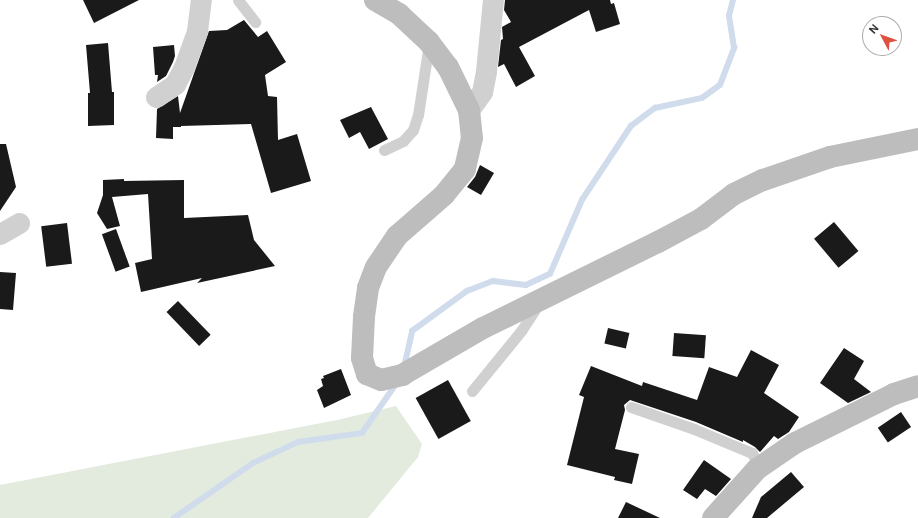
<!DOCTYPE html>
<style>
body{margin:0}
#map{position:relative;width:918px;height:518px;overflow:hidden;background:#fff;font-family:"DM Sans",sans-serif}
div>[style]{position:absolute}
.green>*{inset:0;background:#e3ebdf}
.stream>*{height:5.5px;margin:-2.75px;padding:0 2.75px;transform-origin:2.75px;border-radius:2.75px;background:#d0dcec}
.building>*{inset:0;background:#1a1a1a;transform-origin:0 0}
.lane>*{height:11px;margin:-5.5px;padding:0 5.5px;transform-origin:5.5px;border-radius:5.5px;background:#d0d0d0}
.street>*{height:21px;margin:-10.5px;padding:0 10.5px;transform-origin:10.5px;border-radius:10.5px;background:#d0d0d0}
.secondary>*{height:22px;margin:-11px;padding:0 11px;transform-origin:11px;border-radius:11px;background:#bdbdbd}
span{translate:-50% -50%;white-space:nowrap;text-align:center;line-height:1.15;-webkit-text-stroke:4px #fff;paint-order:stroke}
.north{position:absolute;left:862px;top:16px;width:40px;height:40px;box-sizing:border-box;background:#fff;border:1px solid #adadad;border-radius:50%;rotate:311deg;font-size:11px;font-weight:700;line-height:16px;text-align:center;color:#333}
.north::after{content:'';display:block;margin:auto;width:14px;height:18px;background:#de5340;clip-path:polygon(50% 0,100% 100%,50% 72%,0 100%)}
</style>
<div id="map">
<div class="green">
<div style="clip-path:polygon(396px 406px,422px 444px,418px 457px,368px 518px,0 518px,0 485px,337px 420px)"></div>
</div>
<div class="stream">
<div style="left:404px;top:367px;width:37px;rotate:-77deg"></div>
<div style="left:412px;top:331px;width:68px;rotate:-36deg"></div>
<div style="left:467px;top:291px;width:28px;rotate:-21deg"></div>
<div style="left:493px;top:281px;width:33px;rotate:7deg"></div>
<div style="left:526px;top:285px;width:26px;rotate:-25deg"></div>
<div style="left:550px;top:274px;width:81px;rotate:-66.6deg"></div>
<div style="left:582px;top:200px;width:89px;rotate:-56.5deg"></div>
<div style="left:631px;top:126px;width:30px;rotate:-37deg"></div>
<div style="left:655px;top:108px;width:48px;rotate:-12deg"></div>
<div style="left:702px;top:98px;width:22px;rotate:-36deg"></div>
<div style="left:720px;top:85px;width:40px;rotate:-69deg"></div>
<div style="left:734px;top:48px;width:32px;rotate:-99deg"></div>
<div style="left:729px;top:16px;width:16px;rotate:-76deg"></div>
<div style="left:174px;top:518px;width:96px;rotate:-34.8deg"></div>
<div style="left:253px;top:463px;width:50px;rotate:-25deg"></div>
<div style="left:298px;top:442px;width:65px;rotate:-8deg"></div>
<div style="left:362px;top:433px;width:60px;rotate:-55.2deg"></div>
</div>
<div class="building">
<div style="clip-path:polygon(83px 0,139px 0,94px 23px)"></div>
<div style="clip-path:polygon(505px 0,610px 0,611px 4px,614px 3px,620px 24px,596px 32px,589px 10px,519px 47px,535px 76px,516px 87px,504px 64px,498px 67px,501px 40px,503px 39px,502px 27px,511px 22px,504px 10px)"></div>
<div style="clip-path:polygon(244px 20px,258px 37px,267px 31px,286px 62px,265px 75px,268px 96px,277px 97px,278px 140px,297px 134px,311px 181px,271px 193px,251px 124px,181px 126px,181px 127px,173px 127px,173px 139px,156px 138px,157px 109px,178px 96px,180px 113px,209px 31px,227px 30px)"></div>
<div style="clip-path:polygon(108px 43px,112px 92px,114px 92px,114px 125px,88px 126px,88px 93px,90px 93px,86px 45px)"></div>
<div style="clip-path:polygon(174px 45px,175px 56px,173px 62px,166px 76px,157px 82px,158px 75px,155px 75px,153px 47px)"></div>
<div style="clip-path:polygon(371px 107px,388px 139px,369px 149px,360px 132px,349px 138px,340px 120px)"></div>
<div style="clip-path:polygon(0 144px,6px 144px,16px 187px,0 211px)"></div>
<div style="clip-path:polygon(480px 165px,494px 173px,481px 195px,467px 187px,475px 177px)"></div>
<div style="clip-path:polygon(124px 179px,124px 181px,184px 180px,184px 218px,248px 215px,254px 240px,275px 266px,197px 283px,202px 278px,141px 292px,135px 263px,152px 259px,148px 194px,112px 197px,120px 226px,107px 229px,97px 213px,103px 195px,103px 180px)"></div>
<div style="left:834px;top:222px;width:38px;height:26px;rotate:50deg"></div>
<div style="left:67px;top:223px;width:41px;height:26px;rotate:83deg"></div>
<div style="left:116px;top:229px;width:40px;height:15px;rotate:70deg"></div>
<div style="clip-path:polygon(0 272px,16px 273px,13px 310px,0 309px)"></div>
<div style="left:178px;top:301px;width:47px;height:16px;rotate:46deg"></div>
<div style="left:608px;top:328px;width:22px;height:16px;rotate:13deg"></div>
<div style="left:674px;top:333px;width:32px;height:23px;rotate:4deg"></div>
<div style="clip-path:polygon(844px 348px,864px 361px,854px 379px,871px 392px,848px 403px,820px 383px)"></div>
<div style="clip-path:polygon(751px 350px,779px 365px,764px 393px,799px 417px,789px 432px,778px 439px,774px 436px,760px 452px,755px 447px,743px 440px,743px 442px,696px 422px,630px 400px,624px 405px,625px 410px,615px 449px,639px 454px,632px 484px,614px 480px,615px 477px,567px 465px,584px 397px,579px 395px,591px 366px,642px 386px,643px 382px,697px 400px,709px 367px,737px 377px)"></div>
<div style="clip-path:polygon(341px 369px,351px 395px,324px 408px,317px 390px,323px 386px,321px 379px,324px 378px,323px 376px)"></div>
<div style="left:448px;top:380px;width:47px;height:37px;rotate:61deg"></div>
<div style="left:901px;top:412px;width:18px;height:28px;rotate:56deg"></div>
<div style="clip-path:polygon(704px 460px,731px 479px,716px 496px,705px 489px,697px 499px,683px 490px)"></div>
<div style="clip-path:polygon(791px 472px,804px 487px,767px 518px,752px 518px,761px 497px)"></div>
<div style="clip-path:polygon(626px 502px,660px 518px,618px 518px)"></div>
</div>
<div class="lane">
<div style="left:238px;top:0;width:28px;rotate:52deg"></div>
<div style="left:384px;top:150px;width:21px;rotate:-25deg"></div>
<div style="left:403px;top:141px;width:15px;rotate:-48deg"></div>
<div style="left:413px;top:130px;width:16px;rotate:-72deg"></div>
<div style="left:418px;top:115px;width:73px;rotate:-81.3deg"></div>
<div style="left:472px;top:391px;width:77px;rotate:-50.8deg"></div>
<div style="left:521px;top:331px;width:30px;rotate:-57deg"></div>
<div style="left:631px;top:407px;width:67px;rotate:19.2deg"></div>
<div style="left:694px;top:429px;width:63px;rotate:22.5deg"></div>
<div style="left:752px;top:453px;width:16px;rotate:63deg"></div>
</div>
<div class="street">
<div style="left:156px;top:97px;width:23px;rotate:-34deg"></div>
<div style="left:175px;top:84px;width:19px;rotate:-62deg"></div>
<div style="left:184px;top:67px;width:38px;rotate:-70deg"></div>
<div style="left:197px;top:31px;width:31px;rotate:-83deg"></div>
<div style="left:469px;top:110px;width:22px;rotate:-54deg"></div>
<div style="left:482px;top:92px;width:21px;rotate:-79deg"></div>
<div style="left:486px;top:71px;width:71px;rotate:-84.4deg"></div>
<div style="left:0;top:234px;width:22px;rotate:-30deg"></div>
</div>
<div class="secondary">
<div style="left:375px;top:0;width:28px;rotate:30deg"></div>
<div style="left:399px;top:14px;width:41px;rotate:43deg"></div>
<div style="left:429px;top:42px;width:31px;rotate:53deg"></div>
<div style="left:448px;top:67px;width:48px;rotate:64deg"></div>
<div style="left:469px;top:110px;width:28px;rotate:84deg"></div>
<div style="left:472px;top:138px;width:32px;rotate:103deg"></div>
<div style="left:465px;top:169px;width:33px;rotate:129deg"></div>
<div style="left:444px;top:195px;width:62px;rotate:138.9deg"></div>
<div style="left:397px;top:236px;width:37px;rotate:124deg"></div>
<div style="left:376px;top:267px;width:22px;rotate:111deg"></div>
<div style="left:368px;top:288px;width:29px;rotate:98deg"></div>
<div style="left:364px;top:317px;width:41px;rotate:92.8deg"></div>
<div style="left:362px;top:358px;width:17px;rotate:73deg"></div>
<div style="left:367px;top:374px;width:15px;rotate:23deg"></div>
<div style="left:381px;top:380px;width:22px;rotate:-13deg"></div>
<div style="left:402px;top:375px;width:94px;rotate:-30.1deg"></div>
<div style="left:483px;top:328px;width:195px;rotate:-26.2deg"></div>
<div style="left:658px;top:242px;width:49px;rotate:-28.1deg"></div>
<div style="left:701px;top:219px;width:41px;rotate:-37.1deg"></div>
<div style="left:734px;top:194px;width:32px;rotate:-26deg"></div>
<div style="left:763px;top:180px;width:71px;rotate:-18.9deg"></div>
<div style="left:830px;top:157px;width:90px;rotate:-11.6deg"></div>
<div style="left:713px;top:518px;width:66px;rotate:-48.1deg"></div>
<div style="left:757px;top:469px;width:46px;rotate:-34.4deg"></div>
<div style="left:795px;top:443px;width:110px;rotate:-26.3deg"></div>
<div style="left:894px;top:394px;width:25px;rotate:-18deg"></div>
</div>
<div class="north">N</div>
</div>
